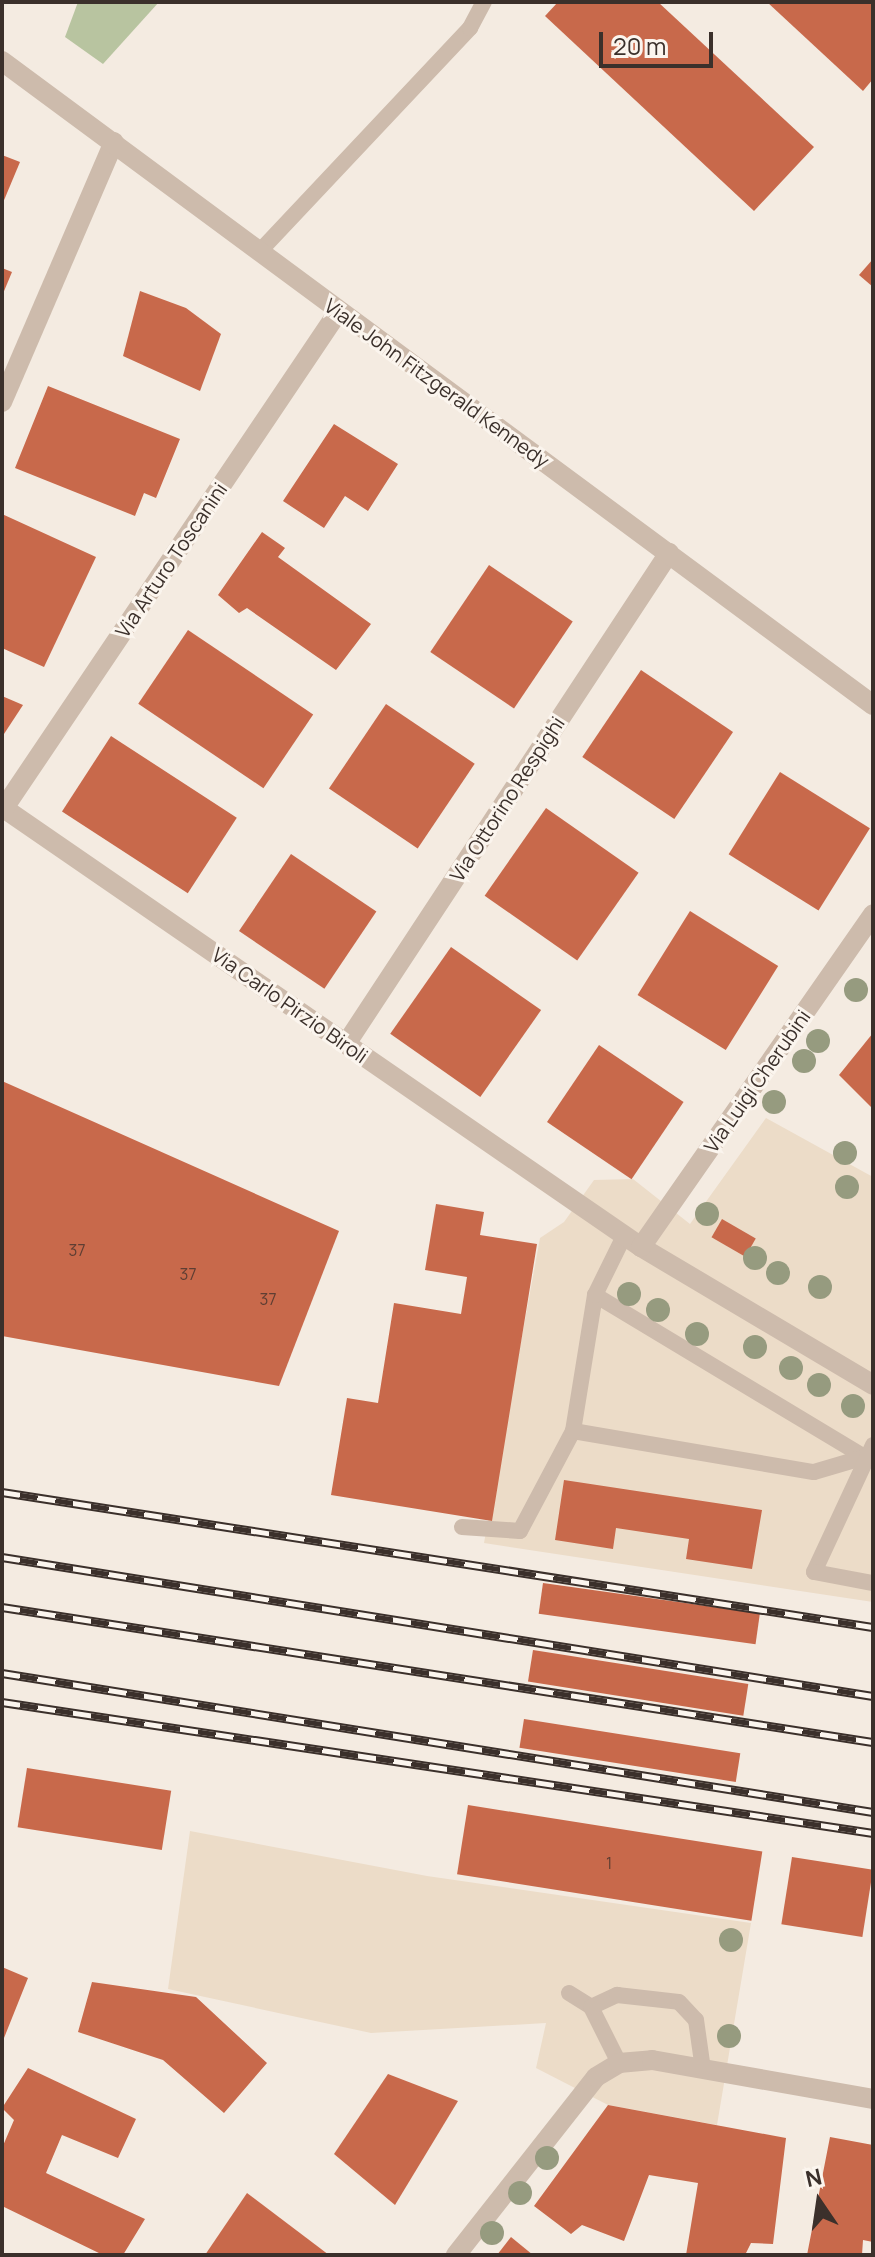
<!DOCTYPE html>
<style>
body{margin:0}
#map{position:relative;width:875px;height:2257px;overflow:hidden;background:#f4ebe1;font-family:Manrope,sans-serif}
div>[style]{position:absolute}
.green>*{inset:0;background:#b8c4a0}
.plaza>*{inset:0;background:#ecdcc8}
.building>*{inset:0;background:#c8694b;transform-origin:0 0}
.service>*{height:16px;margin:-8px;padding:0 8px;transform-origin:8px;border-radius:8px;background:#cdbbac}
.minor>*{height:20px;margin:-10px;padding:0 10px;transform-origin:10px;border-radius:10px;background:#cdbbac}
.tertiary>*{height:20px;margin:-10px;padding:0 10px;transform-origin:10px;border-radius:10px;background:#cdbbac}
.rail>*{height:9px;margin-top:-4.5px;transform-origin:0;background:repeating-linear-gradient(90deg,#fbf5ee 0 18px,#3b302b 0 36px);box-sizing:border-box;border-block:2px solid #3b302b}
.trees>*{width:24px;height:24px;margin:-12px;border-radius:50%;background:#969b7f}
span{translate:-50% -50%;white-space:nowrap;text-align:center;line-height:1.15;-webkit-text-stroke:6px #fbf5ee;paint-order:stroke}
.number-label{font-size:16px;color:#5e3e33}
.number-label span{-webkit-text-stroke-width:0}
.street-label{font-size:20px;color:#3b302b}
.frame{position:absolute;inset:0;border:4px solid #3b302b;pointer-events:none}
.north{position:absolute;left:779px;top:2161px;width:80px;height:80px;-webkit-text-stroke:6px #fbf5ee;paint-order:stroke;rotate:347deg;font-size:22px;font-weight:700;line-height:32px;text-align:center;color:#3b302b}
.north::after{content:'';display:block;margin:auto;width:28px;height:36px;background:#3b302b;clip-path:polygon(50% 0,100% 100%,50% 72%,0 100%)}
.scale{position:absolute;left:599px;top:32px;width:114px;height:36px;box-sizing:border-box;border:4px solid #3b302b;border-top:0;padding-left:10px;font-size:24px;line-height:28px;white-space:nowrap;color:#3b302b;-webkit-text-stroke:6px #fbf5ee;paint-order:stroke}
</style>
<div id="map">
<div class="green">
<div style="clip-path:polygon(78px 2px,159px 2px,103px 64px,65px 37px)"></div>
</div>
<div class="plaza">
<div style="clip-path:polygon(766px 1118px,873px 1177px,873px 1602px,484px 1543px,540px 1238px,564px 1222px,594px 1180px,633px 1179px,690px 1224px)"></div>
<div style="clip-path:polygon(190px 1831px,427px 1876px,751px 1923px,717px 2125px,608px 2105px,536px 2068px,546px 2023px,371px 2033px,168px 1989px)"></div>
</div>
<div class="building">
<div style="clip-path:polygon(558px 2px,658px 2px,814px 147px,754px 211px,545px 16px)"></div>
<div style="clip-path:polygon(767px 2px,873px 2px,873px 79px,863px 91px)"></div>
<div style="clip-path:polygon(2px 155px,20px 162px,2px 205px)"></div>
<div style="clip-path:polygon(873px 259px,873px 287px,859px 275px)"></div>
<div style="clip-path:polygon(2px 268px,12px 272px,2px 296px)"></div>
<div style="clip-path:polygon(140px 291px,186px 308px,221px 334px,200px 391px,123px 356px)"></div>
<div style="clip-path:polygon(48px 386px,180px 439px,156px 498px,144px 493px,135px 516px,15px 468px)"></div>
<div style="clip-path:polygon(334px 424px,398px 464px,368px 511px,345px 496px,324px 528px,283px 501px)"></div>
<div style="clip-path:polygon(2px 514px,96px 557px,44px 667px,2px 648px)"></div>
<div style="clip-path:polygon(262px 532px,285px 548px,278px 557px,371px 624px,336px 670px,247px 608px,239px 613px,218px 595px)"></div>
<div style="left:489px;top:565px;width:101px;height:105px;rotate:34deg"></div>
<div style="left:188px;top:630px;width:151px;height:89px;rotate:34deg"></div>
<div style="left:641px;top:670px;width:111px;height:105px;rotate:34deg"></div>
<div style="clip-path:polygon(2px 696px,23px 705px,2px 737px)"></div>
<div style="left:386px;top:704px;width:107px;height:102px;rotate:34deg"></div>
<div style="left:111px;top:736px;width:150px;height:90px;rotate:33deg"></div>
<div style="left:780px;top:772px;width:106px;height:97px;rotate:32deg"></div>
<div style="left:546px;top:808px;width:113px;height:107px;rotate:35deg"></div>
<div style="left:291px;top:854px;width:103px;height:93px;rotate:34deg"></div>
<div style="left:690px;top:911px;width:104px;height:99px;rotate:32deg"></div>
<div style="left:451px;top:947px;width:110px;height:106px;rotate:35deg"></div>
<div style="clip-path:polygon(873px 1033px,873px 1109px,839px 1075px)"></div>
<div style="left:599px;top:1045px;width:102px;height:93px;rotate:34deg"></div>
<div style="clip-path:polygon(2px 1081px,339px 1231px,279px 1386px,2px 1336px)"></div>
<div style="clip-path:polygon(436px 1204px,484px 1212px,480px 1235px,537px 1244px,492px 1521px,331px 1495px,347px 1398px,378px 1403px,394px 1303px,461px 1314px,467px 1277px,425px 1270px)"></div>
<div style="left:722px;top:1219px;width:39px;height:21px;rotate:30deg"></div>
<div style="clip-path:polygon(564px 1480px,762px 1510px,752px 1569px,686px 1559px,689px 1539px,616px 1528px,613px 1549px,555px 1540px)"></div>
<div style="left:543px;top:1583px;width:219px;height:31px;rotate:8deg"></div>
<div style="left:533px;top:1650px;width:218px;height:32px;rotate:9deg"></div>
<div style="left:524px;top:1719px;width:219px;height:29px;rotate:9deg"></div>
<div style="left:27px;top:1768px;width:146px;height:60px;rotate:9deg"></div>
<div style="left:468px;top:1805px;width:298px;height:70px;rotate:9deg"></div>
<div style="left:792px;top:1857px;width:82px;height:68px;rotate:9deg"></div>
<div style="clip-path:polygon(2px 1967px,28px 1978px,2px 2043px)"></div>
<div style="clip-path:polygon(92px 1982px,196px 1997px,267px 2063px,224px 2113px,163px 2060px,78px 2032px)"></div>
<div style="clip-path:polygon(28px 2068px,136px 2119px,118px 2158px,62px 2135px,46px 2173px,145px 2219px,123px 2255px,103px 2255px,2px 2206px,2px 2148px,14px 2120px,2px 2108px)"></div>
<div style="clip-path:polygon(388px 2074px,458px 2101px,395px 2205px,334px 2154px)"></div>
<div style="clip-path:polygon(608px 2105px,786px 2138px,773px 2244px,751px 2243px,745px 2255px,686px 2255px,698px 2183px,649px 2175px,624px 2241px,582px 2225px,571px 2234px,534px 2206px)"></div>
<div style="clip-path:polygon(830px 2137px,873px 2145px,873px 2242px,863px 2240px,862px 2255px,807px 2255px)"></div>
<div style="clip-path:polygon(247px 2193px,329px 2255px,205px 2255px)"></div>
<div style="clip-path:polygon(511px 2237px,533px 2255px,497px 2255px)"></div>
</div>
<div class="service">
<div style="left:259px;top:252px;width:308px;rotate:-46.7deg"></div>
<div style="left:470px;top:28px;width:30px;rotate:-62deg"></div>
<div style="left:595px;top:1295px;width:315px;rotate:31deg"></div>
<div style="left:573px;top:1431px;width:244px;rotate:9.7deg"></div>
<div style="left:814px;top:1472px;width:53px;rotate:-16.4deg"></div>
<div style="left:873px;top:1445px;width:140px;rotate:114.9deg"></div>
<div style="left:814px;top:1572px;width:60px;rotate:10.6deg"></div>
<div style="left:462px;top:1527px;width:58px;rotate:3.9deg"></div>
<div style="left:520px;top:1531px;width:113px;rotate:-62.1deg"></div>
<div style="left:573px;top:1431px;width:138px;rotate:-80.8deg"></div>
<div style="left:595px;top:1295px;width:66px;rotate:-63.8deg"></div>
<div style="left:569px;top:1993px;width:26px;rotate:32deg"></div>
<div style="left:591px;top:2007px;width:63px;rotate:63.4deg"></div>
<div style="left:591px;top:2007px;width:29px;rotate:-25deg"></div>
<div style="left:617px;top:1995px;width:62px;rotate:6.4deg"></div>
<div style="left:679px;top:2002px;width:25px;rotate:47deg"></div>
<div style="left:696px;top:2020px;width:49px;rotate:81.9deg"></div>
</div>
<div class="minor">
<div style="left:2px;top:402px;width:283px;rotate:-66.7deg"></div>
<div style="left:2px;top:807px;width:776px;rotate:34.55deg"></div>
<div style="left:641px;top:1247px;width:270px;rotate:30.7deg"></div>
<div style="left:4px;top:808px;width:598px;rotate:-56.04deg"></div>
<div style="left:346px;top:1044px;width:588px;rotate:-56.66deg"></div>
<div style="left:641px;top:1247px;width:406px;rotate:-55.1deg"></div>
<div style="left:456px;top:2255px;width:226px;rotate:-51.8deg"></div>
<div style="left:596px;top:2077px;width:27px;rotate:-31deg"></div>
<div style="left:619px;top:2063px;width:33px;rotate:-5deg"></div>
<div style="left:652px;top:2060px;width:224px;rotate:10deg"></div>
</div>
<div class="tertiary">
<div style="left:2px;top:61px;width:1083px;rotate:36.48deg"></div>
</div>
<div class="rail">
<div style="left:2px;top:1492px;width:881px;rotate:8.81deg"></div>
<div style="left:2px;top:1557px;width:882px;rotate:9.07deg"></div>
<div style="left:2px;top:1607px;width:881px;rotate:8.81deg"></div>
<div style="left:2px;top:1673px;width:882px;rotate:9.07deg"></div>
<div style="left:2px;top:1702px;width:881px;rotate:8.55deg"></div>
</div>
<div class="trees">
<div style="left:856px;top:990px"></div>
<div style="left:818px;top:1041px"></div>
<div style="left:804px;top:1061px"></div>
<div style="left:774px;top:1102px"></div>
<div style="left:845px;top:1153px"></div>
<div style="left:847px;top:1187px"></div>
<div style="left:707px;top:1214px"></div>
<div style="left:755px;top:1258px"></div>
<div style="left:778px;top:1273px"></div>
<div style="left:820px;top:1287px"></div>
<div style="left:629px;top:1294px"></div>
<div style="left:658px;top:1310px"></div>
<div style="left:697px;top:1334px"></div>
<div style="left:755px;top:1347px"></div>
<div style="left:791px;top:1368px"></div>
<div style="left:819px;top:1385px"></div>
<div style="left:853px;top:1406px"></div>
<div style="left:731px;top:1940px"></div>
<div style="left:729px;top:2036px"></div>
<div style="left:547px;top:2158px"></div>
<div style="left:520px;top:2193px"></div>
<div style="left:492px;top:2233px"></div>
</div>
<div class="number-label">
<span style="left:77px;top:1250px">37</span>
<span style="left:188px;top:1274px">37</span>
<span style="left:268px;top:1299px">37</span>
<span style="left:609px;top:1863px">1</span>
</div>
<div class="street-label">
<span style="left:437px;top:383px;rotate:36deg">Viale John Fitzgerald Kennedy</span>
<span style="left:171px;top:560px;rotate:-56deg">Via Arturo Toscanini</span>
<span style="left:507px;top:799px;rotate:-57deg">Via Ottorino Respighi</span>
<span style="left:290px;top:1005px;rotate:35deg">Via Carlo Pirzio Biroli</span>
<span style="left:757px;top:1081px;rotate:-55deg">Via Luigi Cherubini</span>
</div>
<div class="frame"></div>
<div class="north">N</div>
<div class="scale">20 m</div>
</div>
